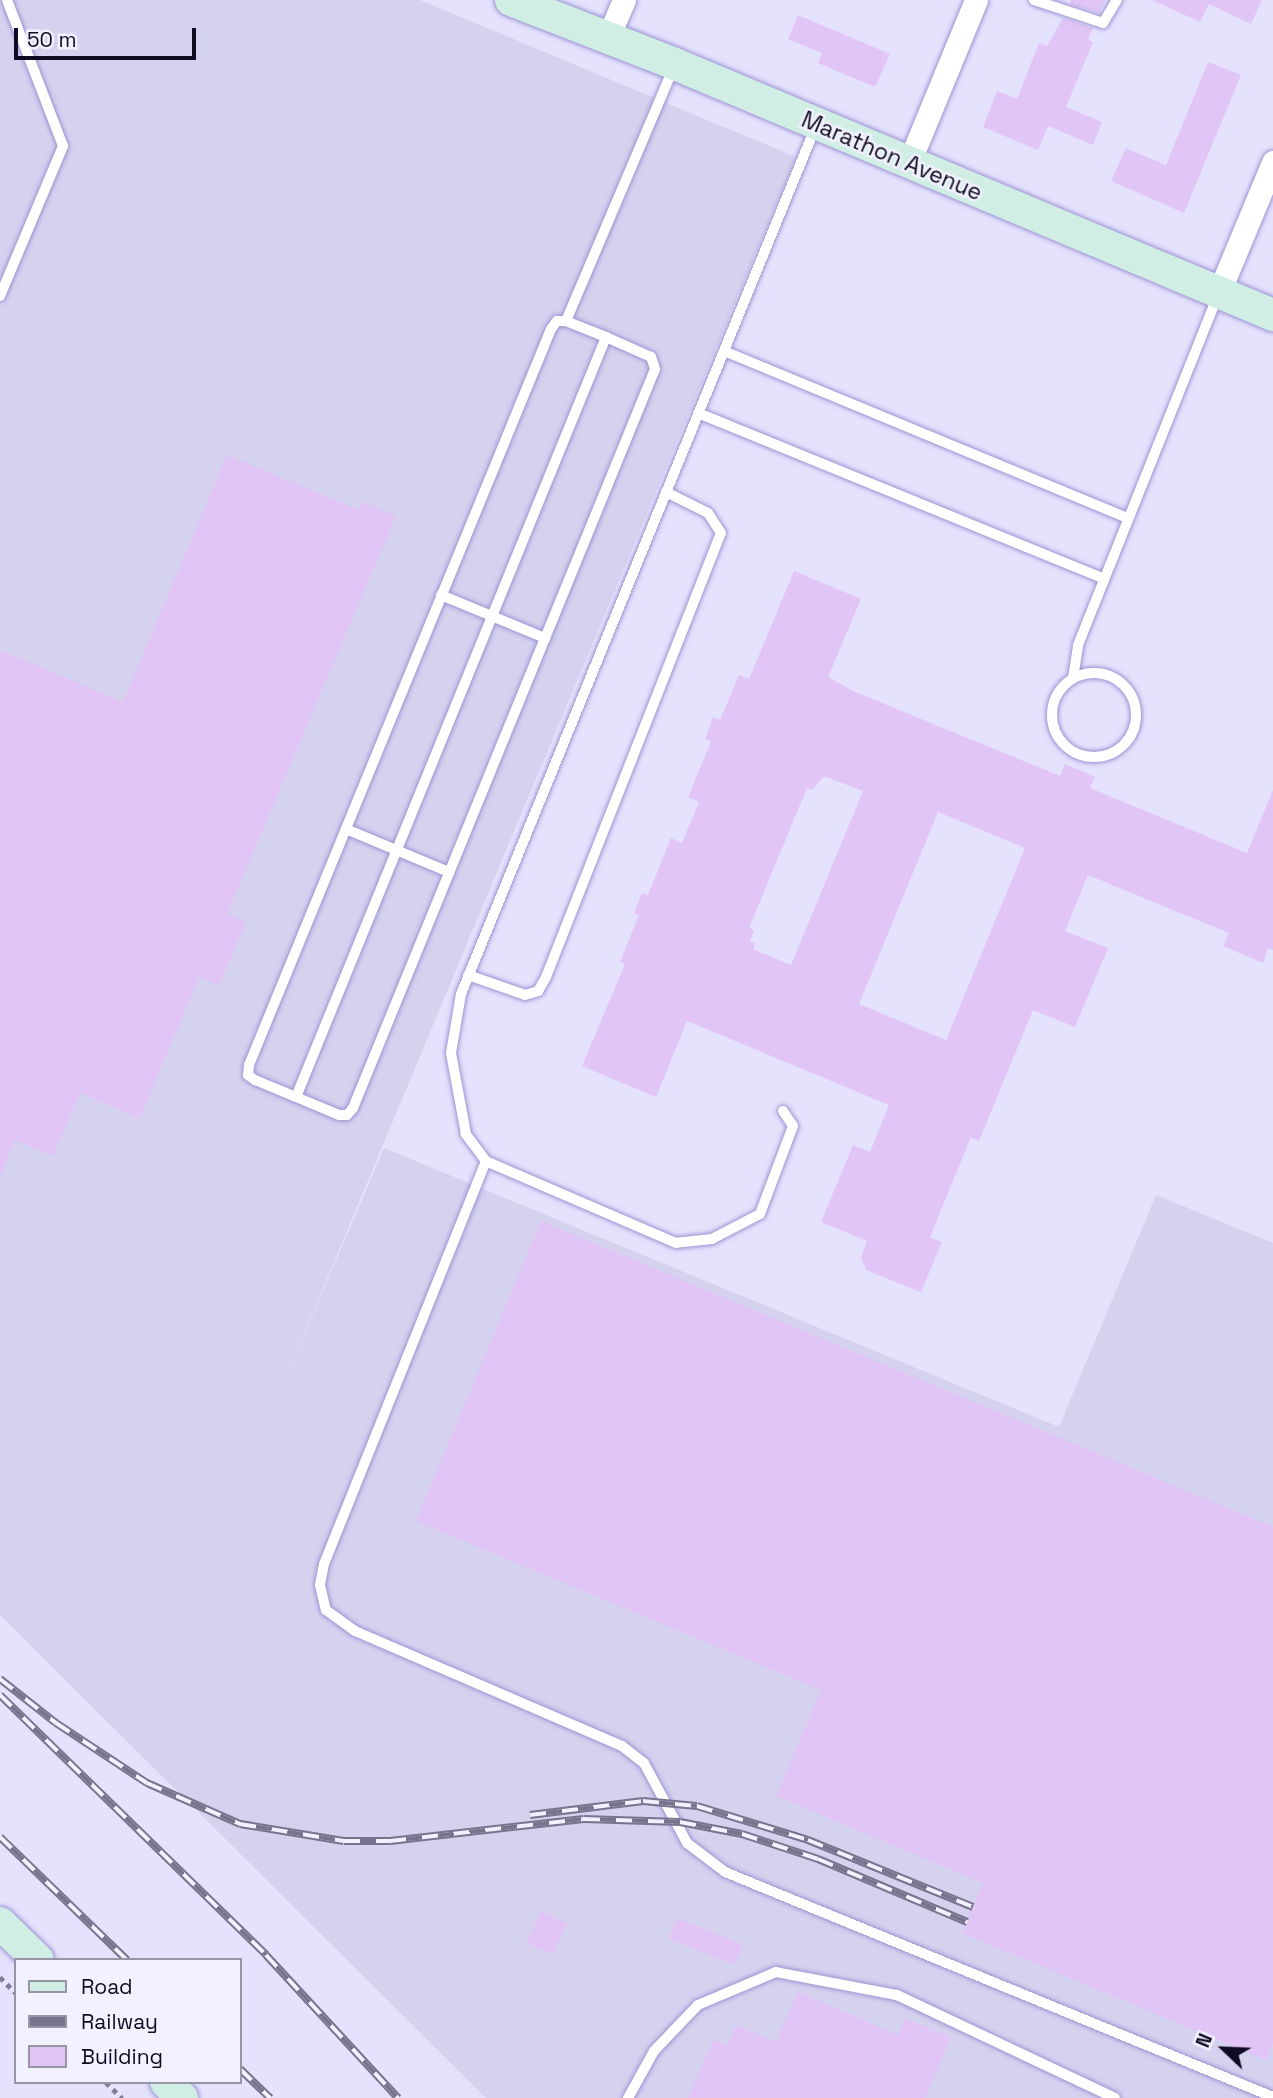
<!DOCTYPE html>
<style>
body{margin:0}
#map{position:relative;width:1273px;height:2098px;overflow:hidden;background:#e5e2fd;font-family:"Space Grotesk",sans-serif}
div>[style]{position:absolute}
.built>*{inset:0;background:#d5d2ef}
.building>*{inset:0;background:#e0c5f6;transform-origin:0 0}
.path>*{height:4.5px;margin-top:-2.25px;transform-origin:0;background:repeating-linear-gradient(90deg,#827e98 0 5px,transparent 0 10px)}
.roads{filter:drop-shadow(0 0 2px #9d94d4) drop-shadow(0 0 2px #9d94d4)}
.lane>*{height:10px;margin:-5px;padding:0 5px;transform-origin:5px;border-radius:5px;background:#fff}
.lane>.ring{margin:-5px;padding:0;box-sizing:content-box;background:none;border:10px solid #fff;border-radius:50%}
.street>*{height:23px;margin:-11.5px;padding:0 11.5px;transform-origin:11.5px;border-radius:11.5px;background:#fff}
.secondary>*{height:32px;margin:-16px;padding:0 16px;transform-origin:16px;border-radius:16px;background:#d0eee4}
.rail>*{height:8px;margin-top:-4px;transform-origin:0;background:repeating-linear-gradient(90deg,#f2f1ff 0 16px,#78748d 0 32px);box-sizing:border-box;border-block:2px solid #78748d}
span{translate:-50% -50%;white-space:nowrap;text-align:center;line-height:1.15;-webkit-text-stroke:5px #f2f1ff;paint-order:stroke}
.street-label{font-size:23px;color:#100b22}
.legend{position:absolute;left:14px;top:1958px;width:228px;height:126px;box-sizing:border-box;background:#f2f1ff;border:2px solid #9895a7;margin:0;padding:9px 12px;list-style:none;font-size:21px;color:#100b22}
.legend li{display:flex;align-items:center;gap:14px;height:35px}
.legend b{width:35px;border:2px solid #9895a7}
.north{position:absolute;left:1189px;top:2014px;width:70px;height:70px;-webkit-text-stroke:5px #f2f1ff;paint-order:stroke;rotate:293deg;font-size:19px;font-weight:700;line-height:28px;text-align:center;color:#100b22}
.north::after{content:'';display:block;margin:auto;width:24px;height:32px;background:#100b22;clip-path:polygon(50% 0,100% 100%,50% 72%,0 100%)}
.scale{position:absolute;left:14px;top:28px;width:182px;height:32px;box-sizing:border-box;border:4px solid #100b22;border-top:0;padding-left:9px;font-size:21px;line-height:24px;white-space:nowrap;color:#100b22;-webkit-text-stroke:5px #f2f1ff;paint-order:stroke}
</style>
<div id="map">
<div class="built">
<div style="clip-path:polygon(0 0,420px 0,796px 157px,283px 1384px,384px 1148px,1059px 1427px,1156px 1195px,1273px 1243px,1273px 2098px,486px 2098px,0 1615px)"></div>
</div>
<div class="building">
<div style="clip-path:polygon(1071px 0,1105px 0,1099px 13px,1070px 4px)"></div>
<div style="clip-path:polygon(1152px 0,1262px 0,1251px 24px,1209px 4px,1200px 22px)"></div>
<div style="clip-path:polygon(798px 15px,890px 54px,875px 87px,818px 63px,822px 53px,788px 39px)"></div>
<div style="clip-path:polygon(1063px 18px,1093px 28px,1088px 40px,1093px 42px,1066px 107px,1102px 122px,1093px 145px,1048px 126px,1038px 150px,983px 127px,997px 91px,1017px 99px,1039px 43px,1047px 46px)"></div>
<div style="clip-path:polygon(1208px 62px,1241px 75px,1184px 213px,1111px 181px,1126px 148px,1166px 165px)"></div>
<div style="clip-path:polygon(227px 455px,359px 510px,362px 502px,396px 516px,227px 914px,246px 922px,219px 985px,199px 977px,140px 1118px,80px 1093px,53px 1156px,15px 1140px,0 1176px,0 650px,123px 702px)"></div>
<div style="clip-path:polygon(evenodd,794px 571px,861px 599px,828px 677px,853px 691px,1060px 776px,1065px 764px,1095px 777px,1090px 788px,1247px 853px,1273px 790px,1273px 950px,1268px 948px,1263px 963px,1223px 946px,1229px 933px,1088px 875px,1065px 931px,1108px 948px,1075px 1027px,1033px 1010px,979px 1141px,971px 1137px,930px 1237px,942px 1242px,921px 1292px,866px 1270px,861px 1257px,867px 1241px,821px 1222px,853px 1145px,870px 1152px,889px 1105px,687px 1021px,656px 1097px,582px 1066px,625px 964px,620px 962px,639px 915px,634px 913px,642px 893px,648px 895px,671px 838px,682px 843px,699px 802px,688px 797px,711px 742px,705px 739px,713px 717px,720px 720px,739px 675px,749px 679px,794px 571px,824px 776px,863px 791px,791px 965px,753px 949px,755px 943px,750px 941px,754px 930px,749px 928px,807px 788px,812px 790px,824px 776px,794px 571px,938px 812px,1025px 848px,946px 1040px,859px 1004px,938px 812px)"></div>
<div style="clip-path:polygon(541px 1221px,1273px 1527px,1273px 2042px,1266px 2060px,962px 1933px,983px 1883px,776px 1796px,821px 1690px,416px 1521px)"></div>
<div style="left:541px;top:1911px;width:29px;height:35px;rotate:25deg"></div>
<div style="left:677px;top:1918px;width:71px;height:22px;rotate:22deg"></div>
<div style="clip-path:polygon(798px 1992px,898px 2035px,905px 2018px,951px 2037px,925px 2098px,688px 2098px,713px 2040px,727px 2046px,736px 2025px,776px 2042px)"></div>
</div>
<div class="path">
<div style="left:0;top:1977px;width:23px;rotate:45deg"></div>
<div style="left:106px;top:2082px;width:23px;rotate:45deg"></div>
</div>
<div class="roads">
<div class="lane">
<div style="left:1034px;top:0;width:73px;rotate:18.4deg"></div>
<div style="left:1103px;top:23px;width:27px;rotate:-59deg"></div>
<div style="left:0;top:296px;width:163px;rotate:-67.2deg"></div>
<div style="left:63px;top:146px;width:156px;rotate:-111deg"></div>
<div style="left:566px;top:321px;width:277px;rotate:-67deg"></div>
<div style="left:724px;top:351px;width:437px;rotate:22.5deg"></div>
<div style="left:698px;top:413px;width:439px;rotate:22.2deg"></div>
<div style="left:441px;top:595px;width:113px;rotate:22.5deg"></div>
<div class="ring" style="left:1052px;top:673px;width:74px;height:74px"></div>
<div style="left:1073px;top:678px;width:33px;rotate:-81deg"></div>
<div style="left:1078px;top:645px;width:377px;rotate:-68.2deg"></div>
<div style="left:346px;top:829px;width:112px;rotate:22.7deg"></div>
<div style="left:468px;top:975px;width:60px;rotate:19.3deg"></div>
<div style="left:525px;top:995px;width:14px;rotate:-17deg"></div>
<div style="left:538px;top:991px;width:16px;rotate:-60deg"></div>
<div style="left:546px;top:977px;width:477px;rotate:-68.5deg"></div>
<div style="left:721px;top:533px;width:24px;rotate:-123deg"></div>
<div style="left:708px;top:513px;width:47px;rotate:-153.4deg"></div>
<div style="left:296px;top:1097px;width:47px;rotate:22.7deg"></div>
<div style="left:339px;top:1115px;width:8px"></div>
<div style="left:347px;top:1115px;width:9px;rotate:-49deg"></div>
<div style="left:353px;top:1108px;width:798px;rotate:-67.77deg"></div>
<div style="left:655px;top:369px;width:13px;rotate:-108deg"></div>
<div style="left:651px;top:357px;width:49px;rotate:-156deg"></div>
<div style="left:606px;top:337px;width:43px;rotate:-158.2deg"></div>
<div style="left:566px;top:321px;width:9px;rotate:180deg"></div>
<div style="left:557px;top:321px;width:10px;rotate:127deg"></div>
<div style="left:551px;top:329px;width:796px;rotate:112.31deg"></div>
<div style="left:249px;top:1065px;width:10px;rotate:96deg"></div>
<div style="left:248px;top:1075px;width:9px;rotate:36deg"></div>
<div style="left:255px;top:1080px;width:44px;rotate:22.5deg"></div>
<div style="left:296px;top:1097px;width:821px;rotate:-67.81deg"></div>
<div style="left:783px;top:1111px;width:18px;rotate:56deg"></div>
<div style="left:793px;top:1126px;width:94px;rotate:110.6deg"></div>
<div style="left:760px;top:1214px;width:54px;rotate:152.5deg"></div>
<div style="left:712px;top:1239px;width:36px;rotate:174deg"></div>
<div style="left:676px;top:1243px;width:207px;rotate:-156.7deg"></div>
<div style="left:486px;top:1161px;width:34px;rotate:-127deg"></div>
<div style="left:466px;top:1134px;width:82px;rotate:-100.5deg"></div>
<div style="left:451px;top:1053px;width:60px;rotate:-80.4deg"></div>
<div style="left:461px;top:994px;width:938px;rotate:-67.76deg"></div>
<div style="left:486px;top:1161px;width:434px;rotate:111.9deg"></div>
<div style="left:324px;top:1564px;width:21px;rotate:101deg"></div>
<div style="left:320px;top:1585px;width:26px;rotate:77deg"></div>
<div style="left:326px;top:1610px;width:36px;rotate:36deg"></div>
<div style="left:355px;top:1631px;width:291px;rotate:23.3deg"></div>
<div style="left:622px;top:1746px;width:28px;rotate:38deg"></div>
<div style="left:644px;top:1763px;width:91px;rotate:61.7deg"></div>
<div style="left:687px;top:1843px;width:48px;rotate:37.3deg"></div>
<div style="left:725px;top:1872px;width:592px;rotate:22.32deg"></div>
<div style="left:628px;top:2098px;width:54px;rotate:-61deg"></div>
<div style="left:654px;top:2051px;width:64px;rotate:-46.3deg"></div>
<div style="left:698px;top:2005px;width:85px;rotate:-22.9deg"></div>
<div style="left:776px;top:1972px;width:123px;rotate:10.8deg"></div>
<div style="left:897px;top:1995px;width:241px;rotate:25.3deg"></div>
</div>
<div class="street">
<div style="left:607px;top:39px;width:43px;rotate:-66.4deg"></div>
<div style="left:908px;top:165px;width:178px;rotate:-67.6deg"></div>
<div style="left:1219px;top:292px;width:141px;rotate:-67.4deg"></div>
</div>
<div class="secondary">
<div style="left:511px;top:0;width:176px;rotate:21.3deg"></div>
<div style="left:675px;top:64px;width:649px;rotate:22.77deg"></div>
<div style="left:0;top:1923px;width:53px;rotate:44.2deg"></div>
<div style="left:166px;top:2082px;width:23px;rotate:45deg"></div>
</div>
</div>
<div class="rail">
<div style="left:0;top:1679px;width:71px;rotate:38.2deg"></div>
<div style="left:56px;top:1723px;width:109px;rotate:33.4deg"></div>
<div style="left:147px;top:1783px;width:102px;rotate:23.8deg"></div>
<div style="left:240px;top:1824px;width:105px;rotate:9.3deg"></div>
<div style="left:344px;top:1841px;width:46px"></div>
<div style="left:390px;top:1841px;width:195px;rotate:-6.5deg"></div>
<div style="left:584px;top:1819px;width:96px;rotate:1.8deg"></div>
<div style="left:680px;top:1822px;width:63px;rotate:11deg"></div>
<div style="left:742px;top:1834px;width:80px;rotate:18.2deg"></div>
<div style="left:818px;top:1859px;width:162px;rotate:22.9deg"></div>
<div style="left:0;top:1695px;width:372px;rotate:44.3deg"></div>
<div style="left:266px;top:1955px;width:195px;rotate:47.3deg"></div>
<div style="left:530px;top:1815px;width:114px;rotate:-7.1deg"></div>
<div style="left:643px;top:1801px;width:54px;rotate:5.3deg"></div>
<div style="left:697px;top:1806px;width:116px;rotate:17deg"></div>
<div style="left:808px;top:1840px;width:178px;rotate:22.1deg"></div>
<div style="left:0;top:1837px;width:177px;rotate:44.1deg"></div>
<div style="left:240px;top:2069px;width:42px;rotate:44deg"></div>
</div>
<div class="street-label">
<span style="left:892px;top:156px;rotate:23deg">Marathon Avenue</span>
</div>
<ul class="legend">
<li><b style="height:9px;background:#d0eee4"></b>Road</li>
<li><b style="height:9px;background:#78748d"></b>Railway</li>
<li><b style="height:19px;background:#e0c5f6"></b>Building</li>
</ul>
<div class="north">N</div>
<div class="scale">50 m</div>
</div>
